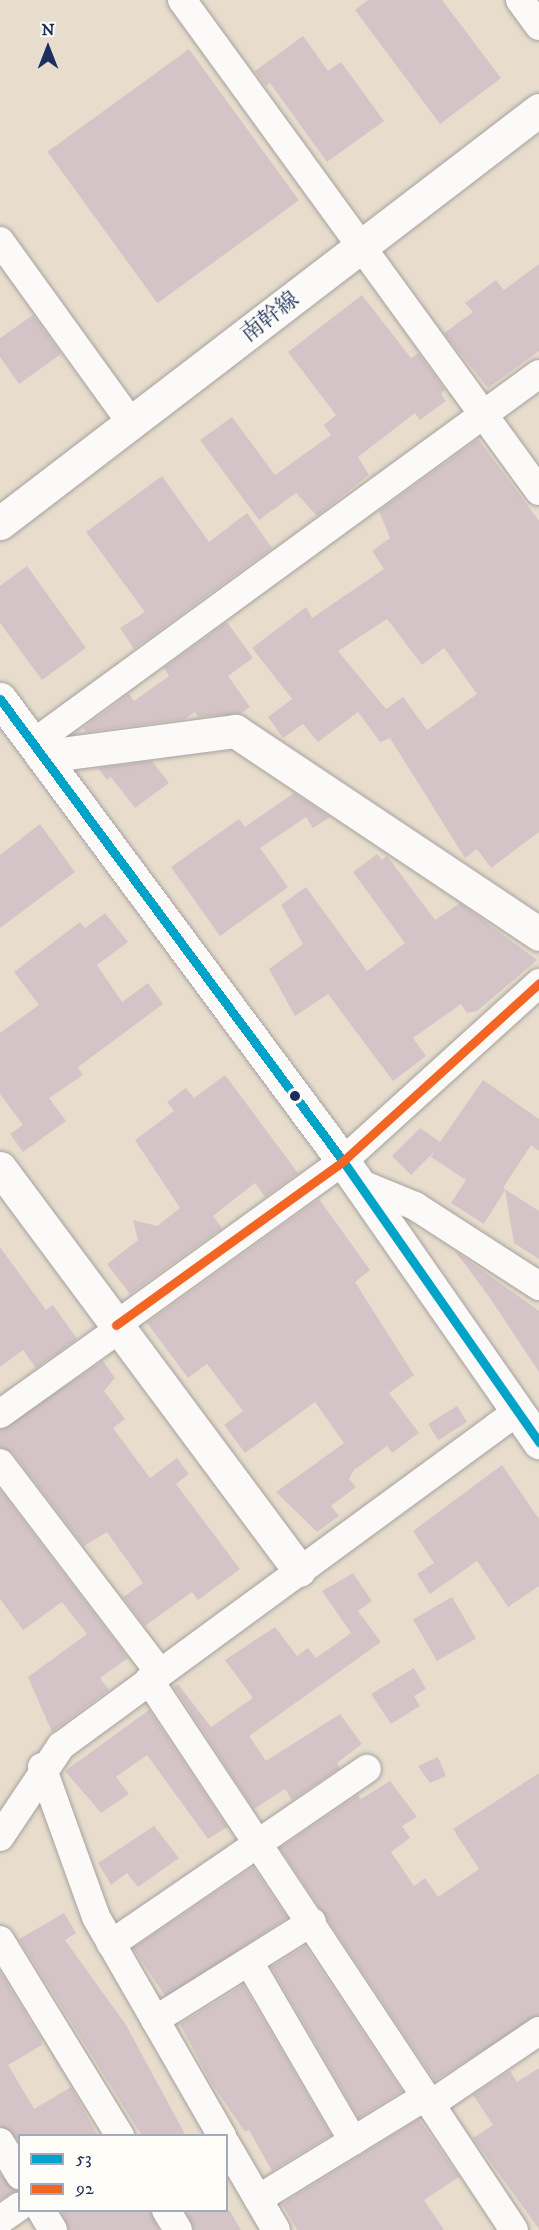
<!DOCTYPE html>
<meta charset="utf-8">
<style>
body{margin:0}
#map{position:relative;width:539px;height:2230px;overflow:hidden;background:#e8ddcd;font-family:"IM FELL DW Pica","Noto Serif JP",serif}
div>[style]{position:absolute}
.building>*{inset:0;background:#d5c4c7;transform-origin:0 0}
.roads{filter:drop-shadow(0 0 2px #a5a29f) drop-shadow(0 0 2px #a5a29f)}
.minor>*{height:28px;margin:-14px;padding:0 14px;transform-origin:14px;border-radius:14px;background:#fcfaf8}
.tertiary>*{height:33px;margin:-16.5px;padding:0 16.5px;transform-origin:16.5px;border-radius:16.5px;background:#fcfaf8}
.secondary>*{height:33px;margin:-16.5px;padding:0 16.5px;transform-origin:16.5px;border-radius:16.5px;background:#fcfaf8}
.primary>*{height:33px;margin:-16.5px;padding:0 16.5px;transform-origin:16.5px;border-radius:16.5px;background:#fcfaf8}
.bus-1>*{height:9px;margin:-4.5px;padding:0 4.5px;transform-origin:4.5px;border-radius:4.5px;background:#01a3c8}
.bus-2>*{height:9px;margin:-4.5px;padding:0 4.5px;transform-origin:4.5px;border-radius:4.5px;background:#f26522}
.dots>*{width:16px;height:16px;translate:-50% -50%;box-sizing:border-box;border:3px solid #fdfcf7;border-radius:50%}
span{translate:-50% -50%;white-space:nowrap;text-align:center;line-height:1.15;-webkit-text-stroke:6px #fdfcf7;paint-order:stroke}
.street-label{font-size:22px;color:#1b2f5e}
.legend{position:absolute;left:18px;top:2134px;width:210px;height:78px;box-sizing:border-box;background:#fdfcf7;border:2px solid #a3aaba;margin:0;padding:8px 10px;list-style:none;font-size:18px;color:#1b2f5e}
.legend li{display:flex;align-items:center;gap:12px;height:30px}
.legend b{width:30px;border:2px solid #a3aaba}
.north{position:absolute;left:18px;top:18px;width:60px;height:60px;-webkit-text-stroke:4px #fdfcf7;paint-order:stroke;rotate:0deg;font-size:16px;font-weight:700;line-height:24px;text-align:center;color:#1b2f5e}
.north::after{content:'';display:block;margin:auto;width:21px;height:27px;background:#1b2f5e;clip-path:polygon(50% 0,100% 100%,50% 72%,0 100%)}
</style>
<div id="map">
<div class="building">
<div style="clip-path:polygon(368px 0,442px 0,501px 78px,440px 124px,355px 10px)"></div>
<div style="clip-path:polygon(303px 36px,328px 71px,341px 62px,384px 121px,327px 162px,270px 83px,266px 86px,255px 71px)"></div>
<div style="left:189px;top:49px;width:187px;height:175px;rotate:54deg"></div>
<div style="clip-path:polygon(539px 264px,539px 351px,488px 388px,444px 333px,473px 312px,465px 303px,496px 280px,504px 290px)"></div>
<div style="clip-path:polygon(362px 295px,411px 358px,418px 353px,445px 390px,441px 394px,446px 401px,420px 420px,415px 413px,358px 457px,369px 475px,317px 516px,296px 493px,259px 520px,200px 440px,232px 417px,275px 475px,331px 435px,324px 425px,336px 415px,288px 352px)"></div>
<div style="clip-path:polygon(33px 315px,61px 354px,19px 384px,0 357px,0 338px)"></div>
<div style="clip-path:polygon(evenodd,478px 439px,539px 521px,539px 832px,491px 868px,477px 849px,465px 858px,390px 738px,380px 742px,358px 712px,318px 742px,303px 724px,283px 738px,268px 717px,292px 699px,252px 648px,306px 607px,312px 618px,384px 569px,372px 551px,390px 538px,379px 511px,478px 439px,387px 619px,422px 665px,444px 648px,477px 694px,427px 730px,403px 697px,386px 709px,338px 651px,387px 619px)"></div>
<div style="clip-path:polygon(162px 476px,209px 542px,247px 513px,272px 548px,134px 649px,120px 628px,145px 612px,86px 532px)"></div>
<div style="clip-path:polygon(27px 566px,86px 648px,42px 680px,0 623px,0 586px)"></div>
<div style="clip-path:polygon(227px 622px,253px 658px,228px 676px,250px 707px,240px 714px,198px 717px,195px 712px,185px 719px,86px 732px,83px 728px,129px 694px,134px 701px,169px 676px,164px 668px)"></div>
<div style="clip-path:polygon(152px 761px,169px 783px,135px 808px,111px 777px,107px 780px,98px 768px)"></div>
<div style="clip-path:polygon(294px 793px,330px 817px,313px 828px,306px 817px,260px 848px,288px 887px,220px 936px,171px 867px,239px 819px,245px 827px)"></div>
<div style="clip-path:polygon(40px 824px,75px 872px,0 928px,0 855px)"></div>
<div style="clip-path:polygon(377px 854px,382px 860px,387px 856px,435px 920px,460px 903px,537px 960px,477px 1011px,467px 1013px,461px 1004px,413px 1038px,426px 1056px,393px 1081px,328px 994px,295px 1016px,269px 969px,303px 944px,281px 905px,306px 887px,367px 971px,405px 943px,353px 872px)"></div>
<div style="clip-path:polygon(105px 913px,128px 942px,97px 965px,122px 1002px,148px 983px,163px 1004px,78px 1067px,83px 1075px,49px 1098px,66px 1121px,23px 1152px,10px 1134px,23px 1125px,0 1094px,0 1033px,39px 1005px,14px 972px,80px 922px,85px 928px)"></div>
<div style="clip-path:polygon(225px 1075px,298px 1173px,265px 1197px,255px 1183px,213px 1216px,222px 1228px,130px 1294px,107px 1264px,138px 1240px,133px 1220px,157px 1226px,180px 1208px,135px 1140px,174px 1111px,167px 1102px,186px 1088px,194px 1098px)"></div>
<div style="clip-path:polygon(483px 1080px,539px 1119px,539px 1151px,531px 1145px,503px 1188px,539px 1211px,539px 1259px,514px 1243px,505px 1190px,484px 1224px,451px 1203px,466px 1180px,431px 1157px,435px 1151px,411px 1175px,392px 1156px,420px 1128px,440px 1142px)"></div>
<div style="clip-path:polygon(319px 1199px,370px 1270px,355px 1282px,414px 1375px,389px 1393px,419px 1433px,392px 1453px,387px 1446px,354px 1470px,349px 1479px,356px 1487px,331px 1506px,339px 1516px,317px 1532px,276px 1492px,344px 1443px,315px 1402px,245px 1453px,224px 1425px,243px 1411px,207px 1364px,188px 1378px,147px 1323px)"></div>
<div style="clip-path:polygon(0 1247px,46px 1310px,53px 1305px,77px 1339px,36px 1368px,23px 1350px,0 1367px)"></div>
<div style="clip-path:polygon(455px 1251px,539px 1311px,539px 1372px,490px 1298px)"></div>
<div style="clip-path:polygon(103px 1361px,115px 1378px,104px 1391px,125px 1419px,113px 1428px,150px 1478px,177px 1458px,189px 1474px,176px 1484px,240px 1569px,198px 1600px,192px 1592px,145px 1626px,123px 1597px,143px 1583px,107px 1532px,84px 1546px,13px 1453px,0 1447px,0 1430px)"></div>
<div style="left:457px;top:1406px;width:19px;height:34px;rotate:58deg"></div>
<div style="clip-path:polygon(502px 1465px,539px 1519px,539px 1586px,508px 1607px,477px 1561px,430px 1594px,417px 1574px,434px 1563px,413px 1531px)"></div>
<div style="clip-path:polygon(0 1490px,128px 1658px,100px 1678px,109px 1690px,52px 1732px,28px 1677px,87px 1634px,62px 1602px,23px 1630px,0 1599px)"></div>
<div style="clip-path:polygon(353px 1573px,372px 1601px,358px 1611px,381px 1642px,249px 1736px,266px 1761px,340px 1714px,362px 1744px,337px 1763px,340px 1768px,292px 1800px,285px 1789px,254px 1809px,174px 1687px,178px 1684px,211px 1727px,253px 1698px,225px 1660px,275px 1627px,297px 1656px,308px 1648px,316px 1658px,351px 1633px,322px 1591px)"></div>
<div style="left:452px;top:1597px;width:48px;height:45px;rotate:60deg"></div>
<div style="clip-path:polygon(414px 1668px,426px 1689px,414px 1696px,420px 1706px,391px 1724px,371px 1694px)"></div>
<div style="clip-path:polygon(149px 1710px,227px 1827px,208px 1839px,147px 1755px,116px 1777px,129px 1794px,101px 1813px,65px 1771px)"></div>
<div style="clip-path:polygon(438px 1757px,446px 1776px,430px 1783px,418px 1766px)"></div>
<div style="clip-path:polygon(539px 1773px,539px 2015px,435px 2081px,280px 1848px,358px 1795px,361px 1799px,390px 1781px,417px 1817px,402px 1826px,410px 1838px,391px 1852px,414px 1886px,425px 1878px,438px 1897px,479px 1869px,453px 1829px)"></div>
<div style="clip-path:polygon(154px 1826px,179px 1858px,138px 1887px,127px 1873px,111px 1885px,98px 1863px)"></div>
<div style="left:253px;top:1867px;width:61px;height:145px;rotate:56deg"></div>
<div style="clip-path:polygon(64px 1913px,76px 1933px,65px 1940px,126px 2025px,186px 2136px,142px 2136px,19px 1939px)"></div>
<div style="clip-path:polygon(305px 1946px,402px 2091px,359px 2118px,271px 1967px)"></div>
<div style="clip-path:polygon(0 1972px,41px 2039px,42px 2045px,8px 2065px,30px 2102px,34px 2109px,71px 2087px,98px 2136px,20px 2136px,20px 2142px,0 2126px)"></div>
<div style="clip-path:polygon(243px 1985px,331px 2135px,272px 2171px,249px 2130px,245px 2132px,210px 2081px,180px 2024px)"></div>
<div style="clip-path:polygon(539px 2068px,539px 2229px,473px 2138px,493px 2125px,473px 2095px,510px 2071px,517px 2082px)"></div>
<div style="clip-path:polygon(419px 2119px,459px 2177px,424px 2200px,444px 2230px,297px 2230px,282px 2204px)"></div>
<div style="clip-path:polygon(0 2174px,16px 2190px,0 2200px)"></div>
<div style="clip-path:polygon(61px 2211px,150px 2211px,159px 2230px,69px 2230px)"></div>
<div style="clip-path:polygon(186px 2211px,230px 2211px,241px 2230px,194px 2230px)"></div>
</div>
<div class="roads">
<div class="minor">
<div style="left:182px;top:0;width:607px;rotate:53.98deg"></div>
<div style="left:520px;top:0;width:32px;rotate:54deg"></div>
<div style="left:0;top:241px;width:226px;rotate:54.2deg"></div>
<div style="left:35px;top:742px;width:624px;rotate:-36.14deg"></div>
<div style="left:359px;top:1183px;width:61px;rotate:22.3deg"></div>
<div style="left:415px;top:1206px;width:148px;rotate:32.8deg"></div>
<div style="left:116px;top:1325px;width:280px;rotate:-35.8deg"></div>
<div style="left:343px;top:1161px;width:265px;rotate:-42.2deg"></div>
<div style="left:0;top:1414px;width:146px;rotate:-35.5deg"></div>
<div style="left:0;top:1463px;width:264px;rotate:52.7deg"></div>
<div style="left:149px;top:1680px;width:660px;rotate:56.43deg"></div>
<div style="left:42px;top:1767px;width:159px;rotate:70.2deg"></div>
<div style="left:96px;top:1917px;width:253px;rotate:60.1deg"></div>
<div style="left:0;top:1837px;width:110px;rotate:-56.2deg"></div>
<div style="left:61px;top:1746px;width:567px;rotate:-36.24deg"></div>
<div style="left:0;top:1940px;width:230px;rotate:58.5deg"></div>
<div style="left:111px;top:1944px;width:310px;rotate:-34.4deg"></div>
<div style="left:249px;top:1962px;width:207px;rotate:59.8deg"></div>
<div style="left:155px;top:2020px;width:185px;rotate:-32deg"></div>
<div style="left:431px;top:2104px;width:130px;rotate:-34.1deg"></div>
<div style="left:0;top:2142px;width:39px;rotate:59deg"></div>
<div style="left:226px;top:2144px;width:99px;rotate:59.8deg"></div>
<div style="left:258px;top:2199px;width:197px;rotate:-31.5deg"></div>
<div style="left:41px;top:2210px;width:23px;rotate:59deg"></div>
<div style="left:166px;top:2210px;width:23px;rotate:59deg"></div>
<div style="left:0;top:2220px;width:24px;rotate:-35deg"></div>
</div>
<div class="tertiary">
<div style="left:45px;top:756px;width:192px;rotate:-7.5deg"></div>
<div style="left:235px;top:731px;width:366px;rotate:33.7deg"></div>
<div style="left:0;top:1168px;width:501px;rotate:53.36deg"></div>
</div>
<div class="secondary">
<div style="left:0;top:523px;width:679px;rotate:-37.46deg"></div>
</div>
<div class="primary">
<div style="left:0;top:699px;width:575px;rotate:53.41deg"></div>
<div style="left:343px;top:1161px;width:343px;rotate:55.1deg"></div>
</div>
</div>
<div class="bus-1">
<div style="left:0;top:699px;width:575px;rotate:53.41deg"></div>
<div style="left:343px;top:1161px;width:343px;rotate:55.1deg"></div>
</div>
<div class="bus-2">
<div style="left:116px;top:1325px;width:280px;rotate:-35.8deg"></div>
<div style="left:343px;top:1161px;width:265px;rotate:-42.2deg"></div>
</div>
<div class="dots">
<div style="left:295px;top:1096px;background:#1b2f5e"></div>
</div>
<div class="street-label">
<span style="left:270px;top:317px;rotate:-38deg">南幹線</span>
</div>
<ul class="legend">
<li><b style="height:8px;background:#01a3c8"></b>53</li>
<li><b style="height:8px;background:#f26522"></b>92</li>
</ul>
<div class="north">N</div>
</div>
